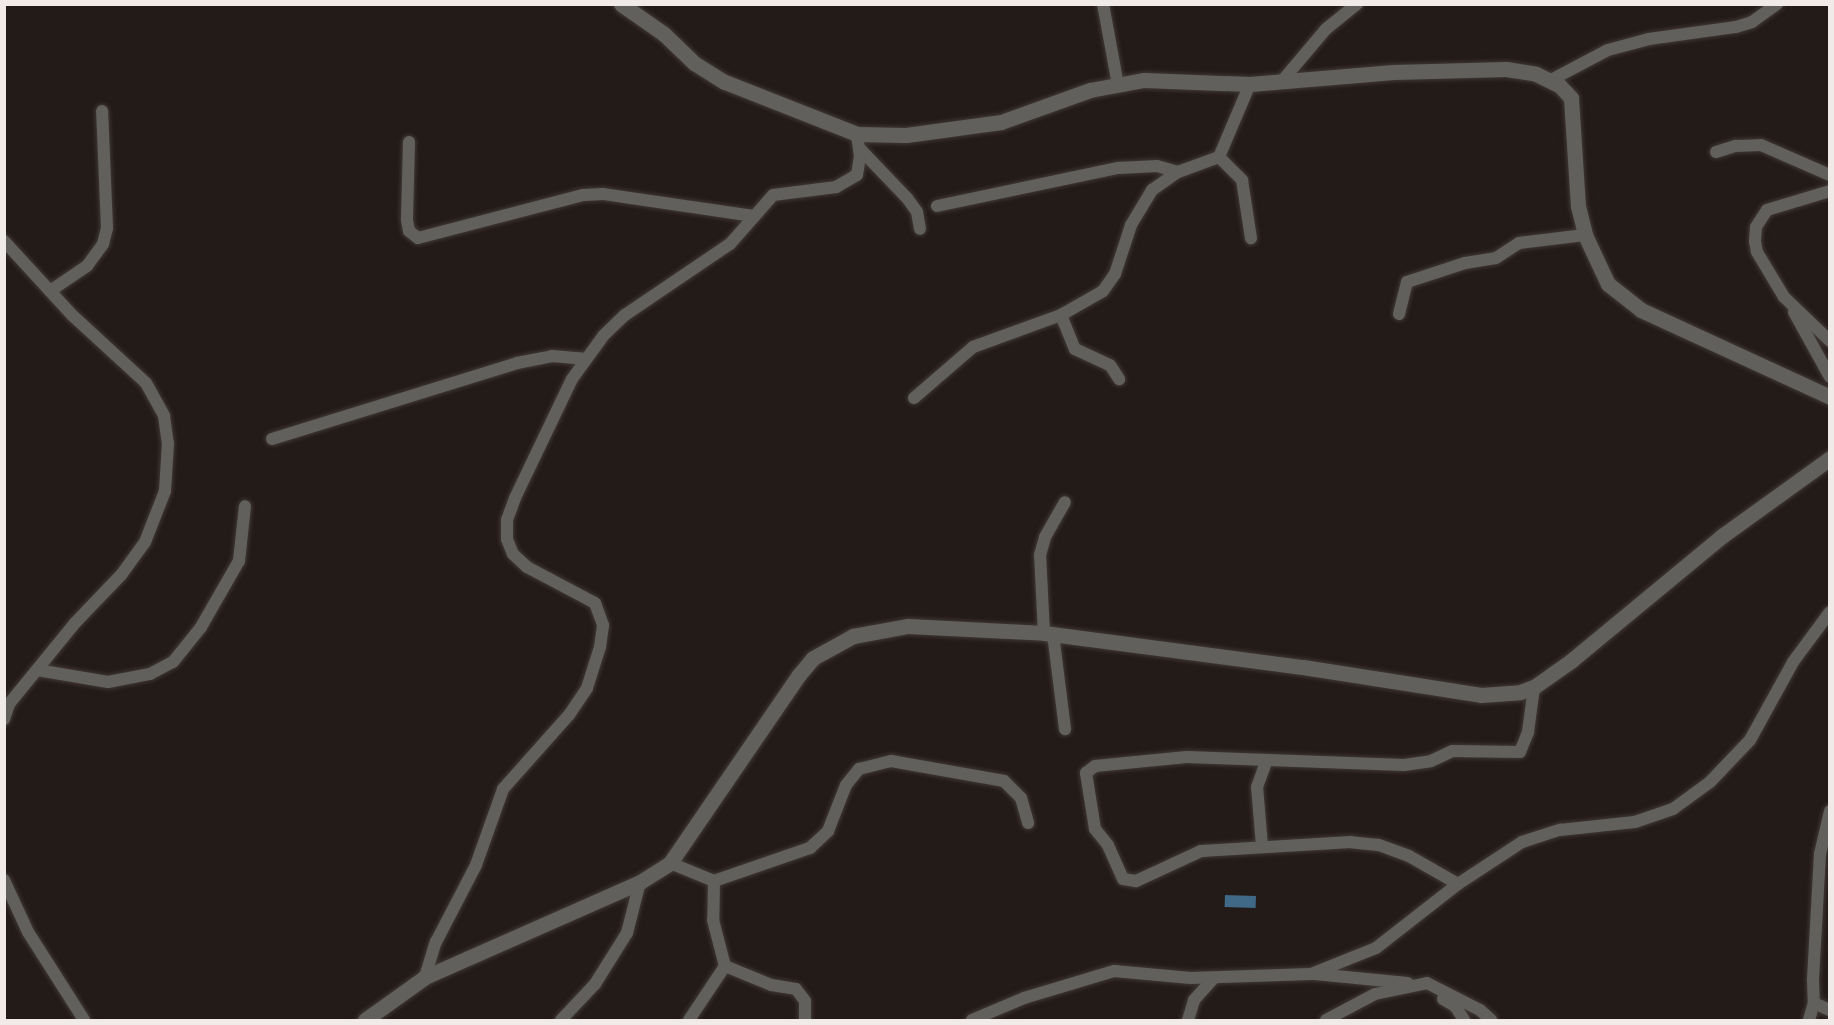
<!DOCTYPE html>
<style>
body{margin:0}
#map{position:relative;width:1834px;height:1025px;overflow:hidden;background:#231b18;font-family:"Roboto Condensed",sans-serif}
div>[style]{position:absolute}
.water>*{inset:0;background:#406988;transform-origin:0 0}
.roads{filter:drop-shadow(0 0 2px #403835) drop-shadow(0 0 2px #403835)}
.minor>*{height:12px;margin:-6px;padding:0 6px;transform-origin:6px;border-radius:6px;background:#62605d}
.tertiary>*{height:15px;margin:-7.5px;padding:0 7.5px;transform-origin:7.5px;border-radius:7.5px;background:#62605d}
span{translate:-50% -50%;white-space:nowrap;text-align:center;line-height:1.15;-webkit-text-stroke:4.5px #19120f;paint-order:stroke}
.frame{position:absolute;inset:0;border:6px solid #f0eae8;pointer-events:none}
</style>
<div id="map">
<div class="water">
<div style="left:1225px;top:895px;width:31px;height:12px;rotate:2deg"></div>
</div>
<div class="roads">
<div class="minor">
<div style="left:1103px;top:4px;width:82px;rotate:79.5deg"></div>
<div style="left:1551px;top:80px;width:64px;rotate:-27.8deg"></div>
<div style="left:1608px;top:50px;width:42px;rotate:-15deg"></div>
<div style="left:1649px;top:39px;width:88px;rotate:-7.9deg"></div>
<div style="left:1736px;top:27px;width:17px;rotate:-17deg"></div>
<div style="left:1752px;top:22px;width:31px;rotate:-36deg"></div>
<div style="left:1282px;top:81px;width:68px;rotate:-49.8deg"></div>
<div style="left:1326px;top:29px;width:40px;rotate:-39deg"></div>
<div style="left:409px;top:142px;width:78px;rotate:91.5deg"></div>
<div style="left:407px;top:220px;width:11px;rotate:80deg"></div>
<div style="left:409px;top:231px;width:11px;rotate:38deg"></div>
<div style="left:418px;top:238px;width:171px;rotate:-14.6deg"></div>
<div style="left:583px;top:195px;width:20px;rotate:-3deg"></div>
<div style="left:603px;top:194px;width:153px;rotate:8.3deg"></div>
<div style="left:860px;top:149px;width:68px;rotate:46.2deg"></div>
<div style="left:907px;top:198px;width:17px;rotate:54deg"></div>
<div style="left:917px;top:212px;width:17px;rotate:80deg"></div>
<div style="left:1716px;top:152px;width:21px;rotate:-17deg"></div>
<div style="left:1736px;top:146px;width:25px;rotate:-2deg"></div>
<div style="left:1761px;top:145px;width:75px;rotate:23.5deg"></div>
<div style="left:1219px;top:157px;width:33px;rotate:45deg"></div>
<div style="left:1242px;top:180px;width:59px;rotate:81.2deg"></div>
<div style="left:1830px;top:191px;width:66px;rotate:163.2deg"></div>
<div style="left:1767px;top:210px;width:20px;rotate:123deg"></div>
<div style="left:1756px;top:227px;width:14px;rotate:94deg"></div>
<div style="left:1755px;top:241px;width:11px;rotate:80deg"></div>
<div style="left:1757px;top:252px;width:52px;rotate:59deg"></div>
<div style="left:1784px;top:297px;width:64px;rotate:43.7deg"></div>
<div style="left:937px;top:206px;width:185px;rotate:-11.9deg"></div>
<div style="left:1118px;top:168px;width:39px;rotate:-3deg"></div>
<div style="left:1157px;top:166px;width:22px;rotate:16deg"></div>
<div style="left:4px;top:241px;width:100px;rotate:47.4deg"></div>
<div style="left:72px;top:315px;width:100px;rotate:42.6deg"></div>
<div style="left:146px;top:383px;width:38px;rotate:61deg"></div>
<div style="left:164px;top:416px;width:27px;rotate:82deg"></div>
<div style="left:168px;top:443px;width:48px;rotate:93.6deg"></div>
<div style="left:165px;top:491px;width:55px;rotate:111.4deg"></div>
<div style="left:145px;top:542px;width:41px;rotate:126deg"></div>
<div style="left:121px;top:575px;width:66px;rotate:133.8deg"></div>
<div style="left:75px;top:623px;width:104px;rotate:129.2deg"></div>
<div style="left:9px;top:704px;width:16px;rotate:108deg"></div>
<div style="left:50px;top:291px;width:45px;rotate:-34deg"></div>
<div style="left:87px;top:266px;width:27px;rotate:-54deg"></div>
<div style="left:103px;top:244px;width:16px;rotate:-76deg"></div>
<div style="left:107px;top:228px;width:117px;rotate:-92.4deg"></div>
<div style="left:1794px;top:312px;width:74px;rotate:61deg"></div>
<div style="left:1399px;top:314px;width:33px;rotate:-76deg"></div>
<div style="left:1407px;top:282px;width:61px;rotate:-18.1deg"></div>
<div style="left:1465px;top:263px;width:31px;rotate:-9deg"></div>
<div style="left:1496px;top:258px;width:27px;rotate:-33deg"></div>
<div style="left:1519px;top:243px;width:66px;rotate:-6.9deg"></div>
<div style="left:1061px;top:315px;width:37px;rotate:68deg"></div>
<div style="left:1075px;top:349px;width:38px;rotate:25deg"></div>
<div style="left:1110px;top:365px;width:17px;rotate:57deg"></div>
<div style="left:914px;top:398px;width:78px;rotate:-40.8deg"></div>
<div style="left:973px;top:347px;width:94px;rotate:-20deg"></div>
<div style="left:1061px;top:315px;width:48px;rotate:-29.7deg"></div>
<div style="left:1103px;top:291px;width:21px;rotate:-55deg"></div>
<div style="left:1115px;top:274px;width:52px;rotate:-71.9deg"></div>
<div style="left:1131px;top:225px;width:41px;rotate:-59deg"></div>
<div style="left:1152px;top:190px;width:32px;rotate:-35deg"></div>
<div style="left:1178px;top:172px;width:44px;rotate:-20.1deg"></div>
<div style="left:1219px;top:157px;width:79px;rotate:-67deg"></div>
<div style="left:272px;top:439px;width:257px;rotate:-17.2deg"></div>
<div style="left:517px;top:363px;width:36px;rotate:-11deg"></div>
<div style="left:552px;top:356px;width:32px;rotate:5deg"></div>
<div style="left:1044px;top:633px;width:78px;rotate:-92.9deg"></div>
<div style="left:1040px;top:555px;width:19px;rotate:-74deg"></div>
<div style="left:1045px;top:537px;width:40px;rotate:-60.3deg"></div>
<div style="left:1053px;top:634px;width:96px;rotate:82.8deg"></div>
<div style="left:37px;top:670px;width:72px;rotate:9.6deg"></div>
<div style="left:108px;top:682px;width:43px;rotate:-10.8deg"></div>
<div style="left:150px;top:674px;width:26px;rotate:-28deg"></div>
<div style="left:173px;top:662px;width:45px;rotate:-51.3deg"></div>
<div style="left:201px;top:627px;width:76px;rotate:-60.1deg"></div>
<div style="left:239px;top:561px;width:55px;rotate:-83.8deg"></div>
<div style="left:1830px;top:811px;width:44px;rotate:103.1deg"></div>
<div style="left:1820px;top:854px;width:126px;rotate:93.2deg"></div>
<div style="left:1813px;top:980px;width:23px;rotate:88deg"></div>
<div style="left:1814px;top:1003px;width:17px;rotate:24deg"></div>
<div style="left:1262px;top:846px;width:59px;rotate:-94.8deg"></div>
<div style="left:1257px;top:787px;width:27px;rotate:-70deg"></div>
<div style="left:670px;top:863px;width:48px;rotate:22.2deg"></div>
<div style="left:714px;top:881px;width:102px;rotate:-19deg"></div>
<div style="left:810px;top:848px;width:25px;rotate:-43deg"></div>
<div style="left:828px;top:831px;width:49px;rotate:-68.6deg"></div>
<div style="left:846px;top:785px;width:21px;rotate:-51deg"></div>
<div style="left:859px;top:769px;width:33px;rotate:-14deg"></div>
<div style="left:891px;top:761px;width:115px;rotate:10deg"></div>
<div style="left:1004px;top:781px;width:24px;rotate:45deg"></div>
<div style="left:1021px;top:798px;width:26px;rotate:74deg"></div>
<div style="left:4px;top:880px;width:57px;rotate:65.2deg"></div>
<div style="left:28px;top:932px;width:104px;rotate:57.5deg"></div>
<div style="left:714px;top:881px;width:39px;rotate:91deg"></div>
<div style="left:713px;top:920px;width:48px;rotate:75.4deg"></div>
<div style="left:725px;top:966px;width:50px;rotate:22.4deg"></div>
<div style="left:771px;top:985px;width:25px;rotate:9deg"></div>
<div style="left:796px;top:989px;width:15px;rotate:53deg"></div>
<div style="left:805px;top:1001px;width:19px;rotate:90deg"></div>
<div style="left:1458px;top:884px;width:56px;rotate:-150.3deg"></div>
<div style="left:1409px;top:856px;width:33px;rotate:-160deg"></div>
<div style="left:1378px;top:845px;width:27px;rotate:-174deg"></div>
<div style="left:1351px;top:842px;width:150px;rotate:176.6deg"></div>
<div style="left:1201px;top:851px;width:72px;rotate:155.2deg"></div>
<div style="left:1136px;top:881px;width:13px;rotate:-171deg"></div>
<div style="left:1123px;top:879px;width:37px;rotate:-114deg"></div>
<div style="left:1108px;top:845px;width:21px;rotate:-129deg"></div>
<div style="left:1095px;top:829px;width:57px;rotate:-99.1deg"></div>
<div style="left:1086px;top:773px;width:11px;rotate:-38deg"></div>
<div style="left:1095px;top:766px;width:92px;rotate:-5.6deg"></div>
<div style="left:1187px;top:757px;width:217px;rotate:2.1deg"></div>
<div style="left:1404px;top:765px;width:27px;rotate:-8deg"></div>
<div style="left:1431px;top:761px;width:23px;rotate:-25deg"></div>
<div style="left:1452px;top:751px;width:68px;rotate:0.8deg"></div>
<div style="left:1520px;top:752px;width:22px;rotate:-68deg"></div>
<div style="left:1528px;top:732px;width:45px;rotate:-82.4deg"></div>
<div style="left:1315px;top:974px;width:93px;rotate:5.5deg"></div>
<div style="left:425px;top:977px;width:37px;rotate:-73deg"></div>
<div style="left:436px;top:942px;width:87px;rotate:-62.5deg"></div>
<div style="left:476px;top:865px;width:81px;rotate:-70.4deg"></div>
<div style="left:503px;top:789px;width:99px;rotate:-48.3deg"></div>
<div style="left:569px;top:715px;width:32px;rotate:-56deg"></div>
<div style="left:587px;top:688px;width:43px;rotate:-72.4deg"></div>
<div style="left:600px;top:647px;width:22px;rotate:-82deg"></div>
<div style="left:603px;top:625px;width:23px;rotate:-110deg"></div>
<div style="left:595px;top:603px;width:77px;rotate:-152.1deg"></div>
<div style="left:527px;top:567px;width:19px;rotate:-137deg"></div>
<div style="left:513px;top:554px;width:16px;rotate:-112deg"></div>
<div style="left:507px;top:539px;width:19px;rotate:-90deg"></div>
<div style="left:507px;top:520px;width:23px;rotate:-70deg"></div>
<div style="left:515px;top:498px;width:132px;rotate:-64.4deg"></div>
<div style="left:572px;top:379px;width:54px;rotate:-54deg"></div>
<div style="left:604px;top:335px;width:29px;rotate:-44deg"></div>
<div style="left:625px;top:315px;width:127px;rotate:-34.1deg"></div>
<div style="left:730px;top:244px;width:65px;rotate:-48.7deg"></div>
<div style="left:773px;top:195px;width:64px;rotate:-7.2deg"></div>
<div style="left:836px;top:187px;width:24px;rotate:-30deg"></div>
<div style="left:857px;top:175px;width:19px;rotate:-81deg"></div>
<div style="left:860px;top:156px;width:22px;rotate:-98deg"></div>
<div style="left:1443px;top:999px;width:14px;rotate:30deg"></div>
<div style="left:1455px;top:1006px;width:17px;rotate:57deg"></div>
<div style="left:561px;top:1020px;width:50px;rotate:-46.6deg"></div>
<div style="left:595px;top:984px;width:60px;rotate:-57.9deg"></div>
<div style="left:627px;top:933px;width:53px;rotate:-75.7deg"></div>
<div style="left:689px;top:1020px;width:65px;rotate:-56.3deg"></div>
<div style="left:972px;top:1020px;width:56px;rotate:-22.9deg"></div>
<div style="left:1024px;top:998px;width:94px;rotate:-16.7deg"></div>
<div style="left:1114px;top:971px;width:77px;rotate:5.2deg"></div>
<div style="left:1191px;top:978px;width:120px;rotate:-1.9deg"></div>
<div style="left:1311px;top:974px;width:70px;rotate:-21.8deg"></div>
<div style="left:1376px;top:948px;width:104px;rotate:-38deg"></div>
<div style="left:1458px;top:884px;width:77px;rotate:-33.3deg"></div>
<div style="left:1522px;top:842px;width:40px;rotate:-18deg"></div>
<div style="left:1560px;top:830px;width:75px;rotate:-6.1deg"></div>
<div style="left:1635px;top:822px;width:40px;rotate:-18.9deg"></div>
<div style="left:1673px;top:809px;width:46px;rotate:-36.1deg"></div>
<div style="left:1710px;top:782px;width:58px;rotate:-46.4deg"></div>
<div style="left:1750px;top:740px;width:89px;rotate:-61.1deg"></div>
<div style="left:1793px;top:662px;width:62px;rotate:-53.5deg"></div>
<div style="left:1188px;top:1020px;width:21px;rotate:-73deg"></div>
<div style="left:1194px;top:1000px;width:30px;rotate:-48deg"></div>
<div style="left:1326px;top:1020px;width:55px;rotate:-28deg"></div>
<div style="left:1375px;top:994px;width:53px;rotate:-11.9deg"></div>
<div style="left:1427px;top:983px;width:59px;rotate:27deg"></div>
<div style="left:1480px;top:1010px;width:15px;rotate:42deg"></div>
<div style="left:1809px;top:1020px;width:18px;rotate:-74deg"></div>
</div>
<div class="tertiary">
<div style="left:621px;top:4px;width:52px;rotate:34.9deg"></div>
<div style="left:664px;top:34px;width:42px;rotate:44deg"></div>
<div style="left:694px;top:63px;width:36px;rotate:32deg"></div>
<div style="left:725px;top:82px;width:142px;rotate:21.5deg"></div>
<div style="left:857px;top:134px;width:49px;rotate:1.2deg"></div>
<div style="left:906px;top:135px;width:96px;rotate:-7.8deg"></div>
<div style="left:1001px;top:122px;width:95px;rotate:-19.8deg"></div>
<div style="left:1090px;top:90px;width:55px;rotate:-10.5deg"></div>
<div style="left:1144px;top:80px;width:106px;rotate:2.2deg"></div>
<div style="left:1250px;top:84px;width:144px;rotate:-4.8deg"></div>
<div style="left:1394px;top:72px;width:112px;rotate:-1.5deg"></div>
<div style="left:1506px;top:69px;width:30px;rotate:9deg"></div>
<div style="left:1536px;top:74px;width:25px;rotate:26deg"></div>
<div style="left:1559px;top:85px;width:18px;rotate:47deg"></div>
<div style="left:1571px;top:98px;width:108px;rotate:86.3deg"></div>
<div style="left:1578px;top:206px;width:30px;rotate:76deg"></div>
<div style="left:1585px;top:235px;width:54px;rotate:64.9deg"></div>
<div style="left:1608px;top:284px;width:42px;rotate:38.2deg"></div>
<div style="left:1641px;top:310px;width:208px;rotate:24.7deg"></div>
<div style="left:365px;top:1020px;width:74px;rotate:-35.6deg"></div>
<div style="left:425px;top:977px;width:235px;rotate:-23.8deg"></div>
<div style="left:640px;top:882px;width:36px;rotate:-32deg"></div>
<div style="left:670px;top:863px;width:227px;rotate:-55.6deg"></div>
<div style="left:798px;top:676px;width:23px;rotate:-50deg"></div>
<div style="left:813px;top:658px;width:46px;rotate:-28.8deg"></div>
<div style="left:853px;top:636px;width:56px;rotate:-10.3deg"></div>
<div style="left:908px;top:626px;width:136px;rotate:2.9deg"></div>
<div style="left:1044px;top:633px;width:261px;rotate:7.5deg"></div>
<div style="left:1303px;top:667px;width:180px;rotate:8.9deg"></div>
<div style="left:1481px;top:695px;width:39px;rotate:-4deg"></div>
<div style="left:1520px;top:692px;width:15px;rotate:-20deg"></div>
<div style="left:1534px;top:687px;width:47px;rotate:-35.4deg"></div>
<div style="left:1572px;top:660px;width:195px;rotate:-39.6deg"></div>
<div style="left:1722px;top:536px;width:133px;rotate:-35.8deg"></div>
</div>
</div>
<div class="frame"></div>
</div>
